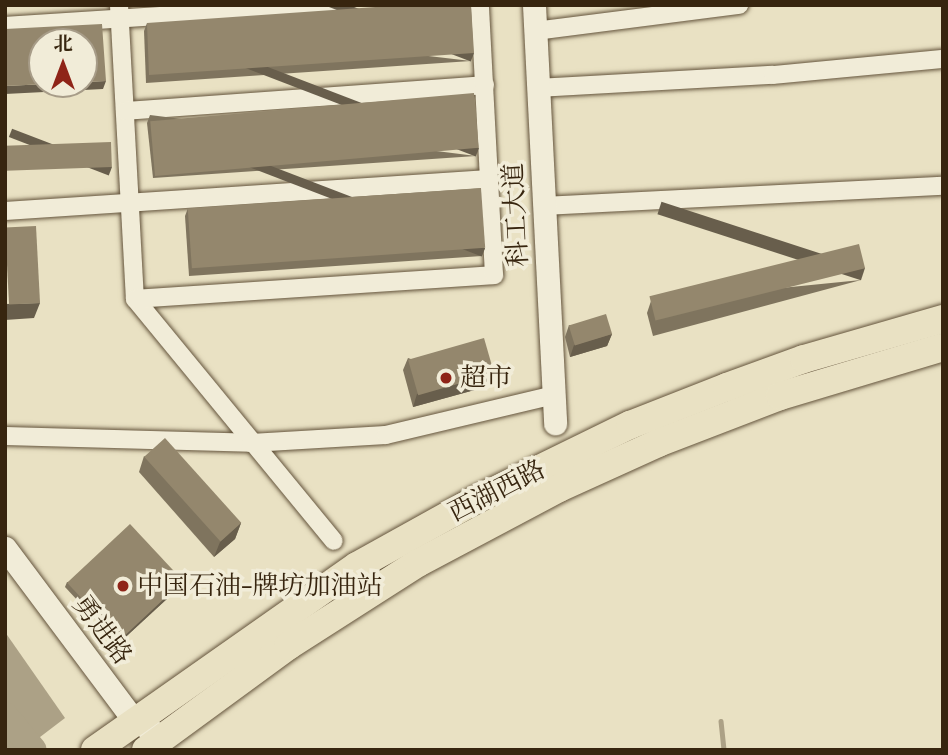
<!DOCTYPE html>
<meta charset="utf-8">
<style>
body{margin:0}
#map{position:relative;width:948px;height:755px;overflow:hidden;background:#e9e1c3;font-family:Cardo,"Noto Serif SC",serif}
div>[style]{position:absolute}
.water>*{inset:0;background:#aca186}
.stream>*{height:4.5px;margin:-2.25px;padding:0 2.25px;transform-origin:2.25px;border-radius:2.25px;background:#aca186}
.river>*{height:26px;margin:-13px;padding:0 13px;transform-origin:13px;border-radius:13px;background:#aca186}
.roads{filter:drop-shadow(0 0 2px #64543c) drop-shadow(0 0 2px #64543c)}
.minor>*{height:18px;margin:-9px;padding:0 9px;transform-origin:9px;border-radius:9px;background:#f1ecd8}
.tertiary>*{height:23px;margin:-11.5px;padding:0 11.5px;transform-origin:11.5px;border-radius:11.5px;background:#f1ecd8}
.primary>*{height:28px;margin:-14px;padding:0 14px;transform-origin:14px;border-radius:14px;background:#e9e1c3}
.wall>*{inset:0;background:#7f745e}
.shaded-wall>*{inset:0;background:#685e4c;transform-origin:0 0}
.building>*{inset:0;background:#94876d;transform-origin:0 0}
.dots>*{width:19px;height:19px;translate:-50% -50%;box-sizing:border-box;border:4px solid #f1ecd8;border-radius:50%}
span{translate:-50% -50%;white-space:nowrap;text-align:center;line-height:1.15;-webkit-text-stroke:7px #f1ecd8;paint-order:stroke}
.street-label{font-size:26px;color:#37250f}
.poi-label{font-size:26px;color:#37250f}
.left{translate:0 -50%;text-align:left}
.frame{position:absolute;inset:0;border:7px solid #37250f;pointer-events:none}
.north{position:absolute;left:28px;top:28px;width:70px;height:70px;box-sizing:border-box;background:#f1ecd8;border:2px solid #a79c88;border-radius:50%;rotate:0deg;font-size:19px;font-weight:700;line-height:28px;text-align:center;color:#37250f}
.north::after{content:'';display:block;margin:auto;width:24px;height:32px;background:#8f2418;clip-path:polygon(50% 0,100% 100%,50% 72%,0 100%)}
</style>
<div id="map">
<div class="water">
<div style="clip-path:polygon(5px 632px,65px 718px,23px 750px,5px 750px)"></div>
</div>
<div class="stream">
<div style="left:721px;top:721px;width:29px;rotate:84deg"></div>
</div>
<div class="river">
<div style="left:5px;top:715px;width:45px;rotate:50.4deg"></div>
</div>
<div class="roads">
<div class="minor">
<div style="left:119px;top:5px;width:294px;rotate:86.9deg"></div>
<div style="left:135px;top:299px;width:313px;rotate:50.6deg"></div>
<div style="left:5px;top:26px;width:330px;rotate:-3.7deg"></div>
<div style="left:535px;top:31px;width:206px;rotate:-7.3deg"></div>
<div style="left:537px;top:88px;width:236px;rotate:-3.2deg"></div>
<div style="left:773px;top:75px;width:171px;rotate:-5.4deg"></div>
<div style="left:125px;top:111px;width:361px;rotate:-4.1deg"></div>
<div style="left:543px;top:206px;width:400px;rotate:-2.9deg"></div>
<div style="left:5px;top:211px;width:485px;rotate:-3.8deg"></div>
<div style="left:135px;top:299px;width:360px;rotate:-3.8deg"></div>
<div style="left:494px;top:275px;width:270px;rotate:-93deg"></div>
<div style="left:5px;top:436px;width:246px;rotate:1.6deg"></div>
<div style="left:251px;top:443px;width:135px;rotate:-3.4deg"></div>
<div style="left:386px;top:435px;width:164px;rotate:-13.4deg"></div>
</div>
<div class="tertiary">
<div style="left:534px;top:5px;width:419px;rotate:87.1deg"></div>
<div style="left:5px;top:548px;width:214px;rotate:53.2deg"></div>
<div style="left:133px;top:719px;width:21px;rotate:31deg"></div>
</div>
<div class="primary">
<div style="left:95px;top:750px;width:320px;rotate:-35.1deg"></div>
<div style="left:357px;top:566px;width:138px;rotate:-29deg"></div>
<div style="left:478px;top:499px;width:169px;rotate:-26deg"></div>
<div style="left:630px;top:425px;width:104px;rotate:-21.4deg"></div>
<div style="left:727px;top:387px;width:82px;rotate:-20deg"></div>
<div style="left:804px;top:359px;width:145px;rotate:-16.1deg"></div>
<div style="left:146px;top:750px;width:176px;rotate:-36.2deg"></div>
<div style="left:288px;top:646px;width:154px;rotate:-32.6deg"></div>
<div style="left:418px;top:563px;width:160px;rotate:-28deg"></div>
<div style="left:559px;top:488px;width:109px;rotate:-24.4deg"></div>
<div style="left:658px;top:443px;width:131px;rotate:-21.1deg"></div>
<div style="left:780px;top:396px;width:170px;rotate:-16.7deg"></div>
</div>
</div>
<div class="wall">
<div style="clip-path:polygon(147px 23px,471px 61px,146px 83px,144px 31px)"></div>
<div style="clip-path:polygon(150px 115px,476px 156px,153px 178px,147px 123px)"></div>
<div style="clip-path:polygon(188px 208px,485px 248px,482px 256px,189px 276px,185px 216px)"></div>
<div style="clip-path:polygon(861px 280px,653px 336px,647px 313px,651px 301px)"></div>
<div style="clip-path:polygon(569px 325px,612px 334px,607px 346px,570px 357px,565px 337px)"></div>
<div style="clip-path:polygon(408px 358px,489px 386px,413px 407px,403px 370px)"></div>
<div style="clip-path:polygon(144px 456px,241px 523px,235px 539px,214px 557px,139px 472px)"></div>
<div style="clip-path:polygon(183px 581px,182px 585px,118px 644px,65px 587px,67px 582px)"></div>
</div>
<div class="shaded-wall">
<div style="clip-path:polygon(5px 5px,37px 5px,5px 7px)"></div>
<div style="left:474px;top:53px;width:9px;height:326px;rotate:111deg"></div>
<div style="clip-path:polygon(106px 81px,103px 89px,5px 94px,5px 86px,47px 84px,84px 84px,84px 82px)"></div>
<div style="left:479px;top:148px;width:9px;height:324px;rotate:111deg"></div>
<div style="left:112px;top:167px;width:9px;height:107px;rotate:111deg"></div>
<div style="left:485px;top:248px;width:9px;height:294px;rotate:111deg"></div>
<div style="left:865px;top:268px;width:13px;height:214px;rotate:108deg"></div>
<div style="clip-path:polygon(40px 303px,34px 318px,5px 320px,5px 304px)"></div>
<div style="clip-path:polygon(612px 334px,607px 346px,570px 357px,574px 345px)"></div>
<div style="clip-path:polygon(494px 374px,489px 386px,413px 407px,417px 394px)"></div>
<div style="clip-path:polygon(241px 523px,235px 539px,214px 557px,220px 542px)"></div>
<div style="clip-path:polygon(183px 581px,182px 585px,118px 644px,119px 639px)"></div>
</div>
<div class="building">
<div style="clip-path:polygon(404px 5px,471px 5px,474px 53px,149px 75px,147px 23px)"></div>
<div style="clip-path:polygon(102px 24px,106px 81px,84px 82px,84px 42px,42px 42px,42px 84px,47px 84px,5px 86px,5px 29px)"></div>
<div style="left:474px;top:93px;width:55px;height:325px;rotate:85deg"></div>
<div style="left:111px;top:142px;width:25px;height:106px;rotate:88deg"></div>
<div style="left:481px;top:188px;width:60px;height:294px;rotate:86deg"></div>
<div style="left:36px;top:226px;width:77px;height:31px;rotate:87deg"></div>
<div style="left:859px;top:244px;width:25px;height:216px;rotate:76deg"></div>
<div style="left:606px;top:314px;width:21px;height:39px;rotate:73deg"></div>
<div style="left:484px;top:338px;width:37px;height:79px;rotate:74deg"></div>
<div style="left:165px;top:438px;width:114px;height:28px;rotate:48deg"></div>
<div style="left:130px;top:524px;width:78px;height:86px;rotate:47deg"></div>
</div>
<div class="dots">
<div style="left:446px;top:378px;background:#8f2418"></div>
<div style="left:123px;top:586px;background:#8f2418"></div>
</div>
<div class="street-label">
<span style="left:516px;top:215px;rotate:-93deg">科工大道</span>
<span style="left:497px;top:491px;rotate:-27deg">西湖西路</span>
<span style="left:102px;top:630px;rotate:53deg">勇进路</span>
</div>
<div class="poi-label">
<span class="left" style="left:460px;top:378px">超市</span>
<span class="left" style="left:137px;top:586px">中国石油-牌坊加油站</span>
</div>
<div class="frame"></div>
<div class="north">北</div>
</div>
